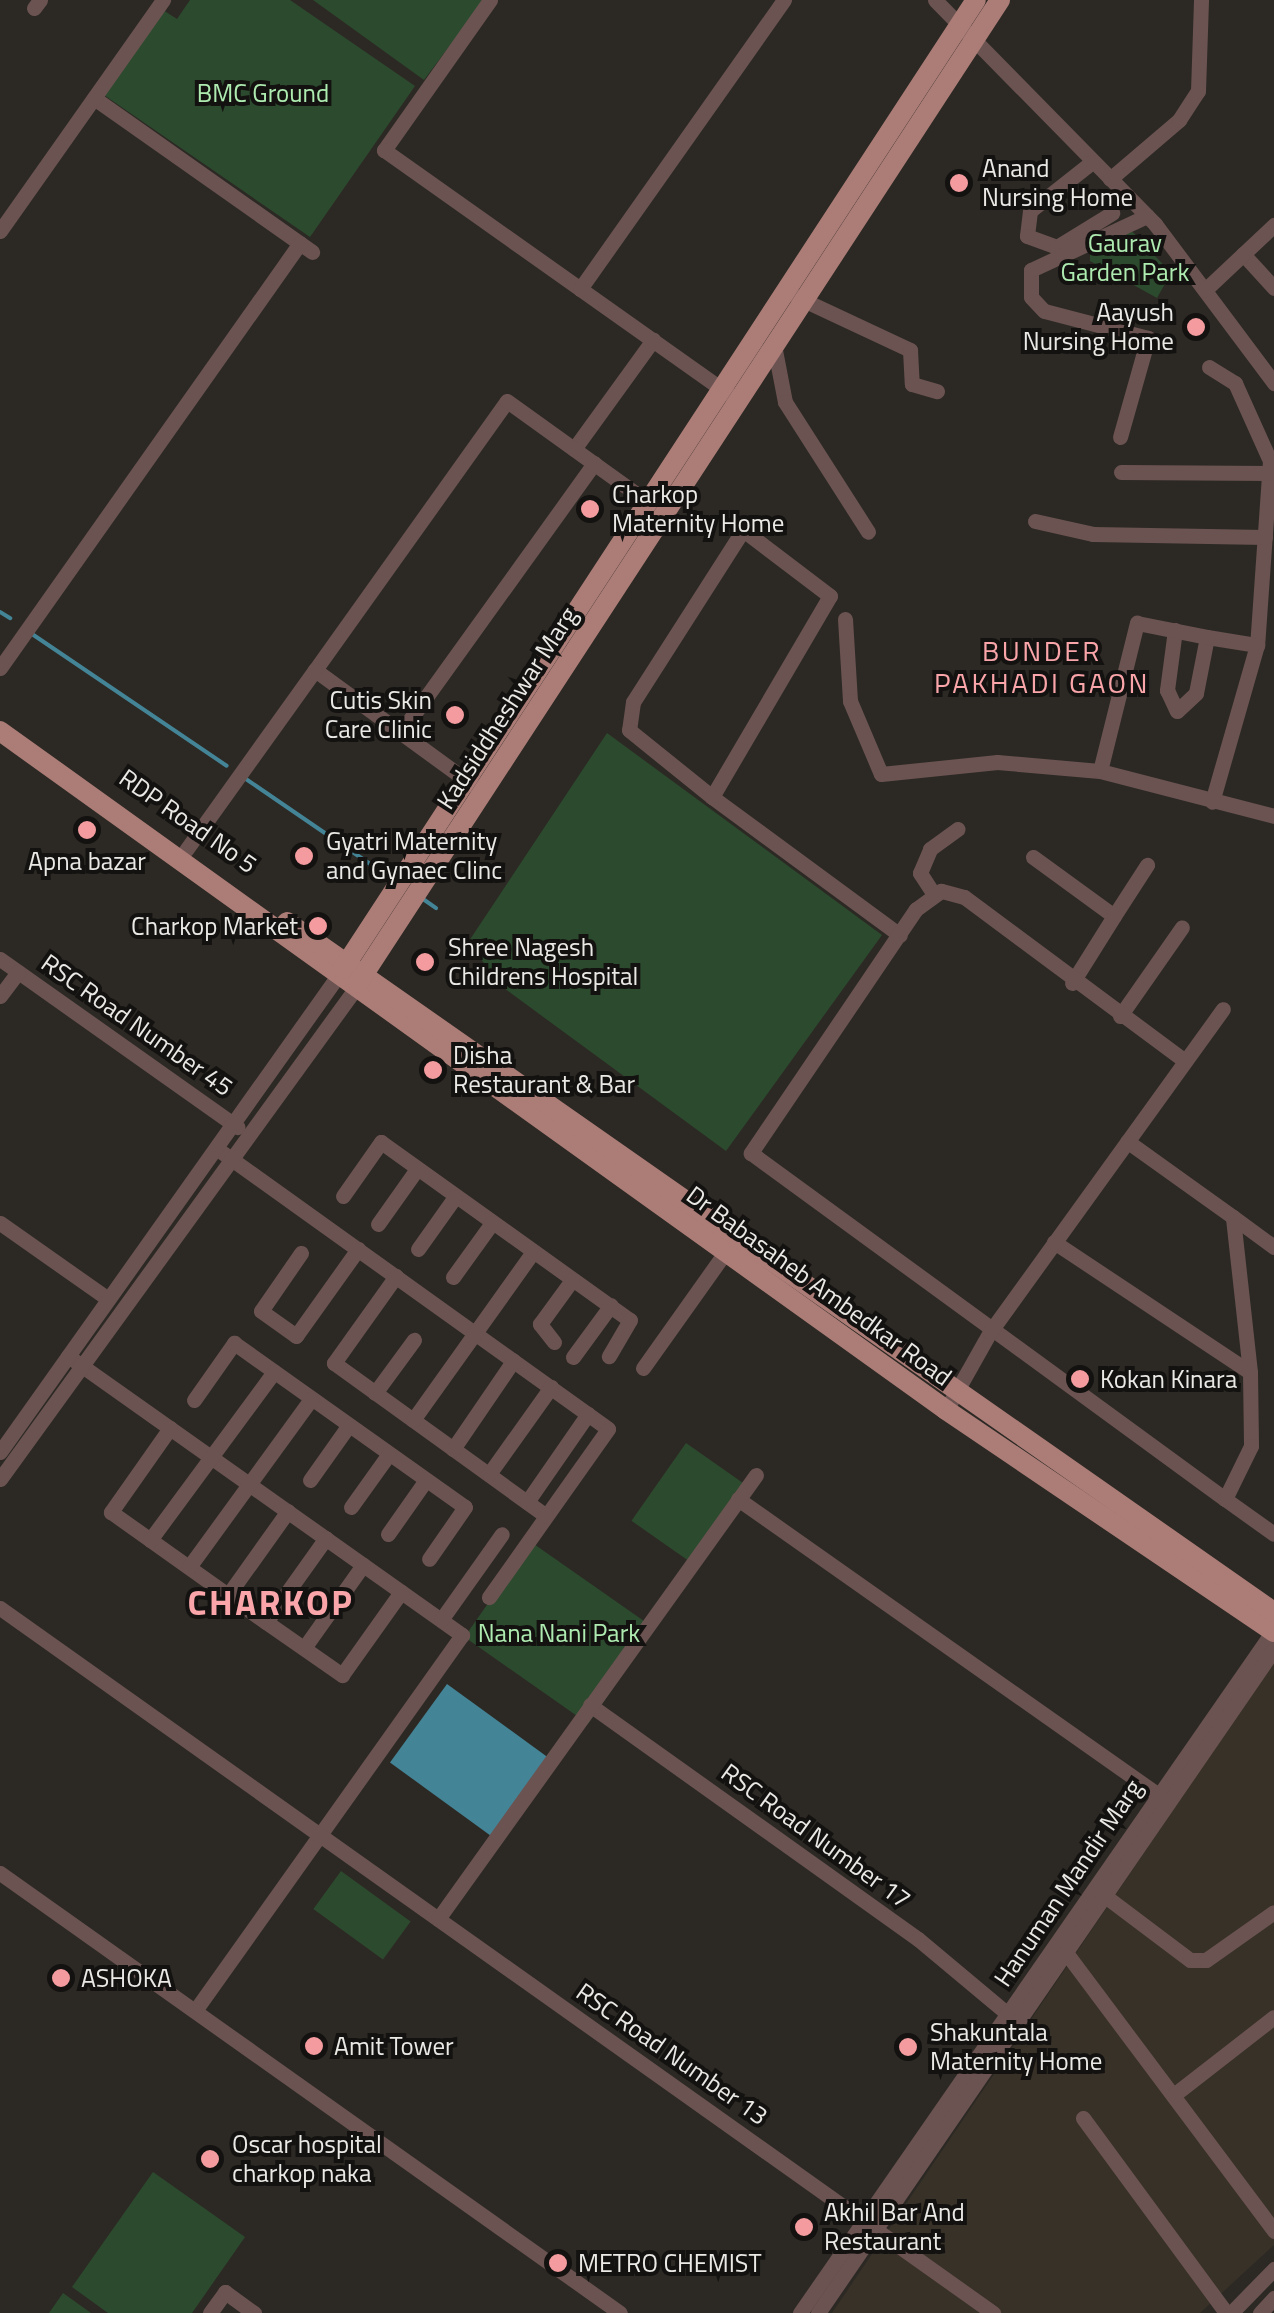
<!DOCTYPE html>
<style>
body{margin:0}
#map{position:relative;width:1274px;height:2313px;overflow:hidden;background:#2c2924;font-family:"Titillium Web",sans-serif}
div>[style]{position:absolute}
.built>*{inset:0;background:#383128}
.green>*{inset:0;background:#2c4a2e;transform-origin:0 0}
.water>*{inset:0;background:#448497;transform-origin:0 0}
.stream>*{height:4px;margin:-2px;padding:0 2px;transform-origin:2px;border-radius:2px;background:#448497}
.minor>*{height:15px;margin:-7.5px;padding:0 7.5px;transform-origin:7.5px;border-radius:7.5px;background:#6b5351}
.major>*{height:20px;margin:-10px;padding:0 10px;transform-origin:10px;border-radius:10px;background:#ac7c77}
.dots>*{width:28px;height:28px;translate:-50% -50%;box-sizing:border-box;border:5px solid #131210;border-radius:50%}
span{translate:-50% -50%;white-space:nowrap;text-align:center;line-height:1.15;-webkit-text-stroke:8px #131210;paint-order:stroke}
.park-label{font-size:25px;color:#aeebb0}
.poi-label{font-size:25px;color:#ebe9e6}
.left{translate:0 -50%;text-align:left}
.right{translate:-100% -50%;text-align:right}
.street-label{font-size:25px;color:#ebe9e6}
.neighbourhood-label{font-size:28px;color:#f9a5a9;letter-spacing:2.5px}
.district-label{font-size:35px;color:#f9a5a9;font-weight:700;letter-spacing:2.5px}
</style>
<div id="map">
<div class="built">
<div style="clip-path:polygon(1274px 1661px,1274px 2245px,1200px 2313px,832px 2313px)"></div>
</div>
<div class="green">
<div style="clip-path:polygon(190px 0,290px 0,415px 86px,310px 237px,104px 95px,163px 10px,177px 19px)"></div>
<div style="clip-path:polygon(313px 0,484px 0,424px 80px)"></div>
<div style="clip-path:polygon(1129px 228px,1171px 273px,1157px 298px,1090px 261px,1090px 246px)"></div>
<div style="clip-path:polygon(607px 733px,882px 935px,726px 1151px,497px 983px,469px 941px)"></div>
<div style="left:686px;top:1443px;width:70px;height:95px;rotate:35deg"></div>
<div style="left:531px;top:1542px;width:151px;height:116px;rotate:35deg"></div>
<div style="left:341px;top:1871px;width:86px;height:47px;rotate:36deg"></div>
<div style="clip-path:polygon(153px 2172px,245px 2237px,192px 2313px,108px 2313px,72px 2287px)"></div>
<div style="clip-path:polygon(63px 2293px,91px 2313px,49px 2313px)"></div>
</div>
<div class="water">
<div style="left:447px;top:1684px;width:133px;height:97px;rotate:36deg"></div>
</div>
<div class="stream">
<div style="left:0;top:612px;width:12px;rotate:31deg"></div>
<div style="left:32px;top:634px;width:235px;rotate:34.1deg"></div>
<div style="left:243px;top:777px;width:181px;rotate:34.4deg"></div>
<div style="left:423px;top:899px;width:16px;rotate:35deg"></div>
</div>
<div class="minor">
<div style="left:490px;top:0;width:184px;rotate:125.2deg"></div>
<div style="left:384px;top:150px;width:422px;rotate:35.3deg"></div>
<div style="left:935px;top:0;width:314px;rotate:45.5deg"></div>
<div style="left:1155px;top:224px;width:199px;rotate:53.2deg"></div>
<div style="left:34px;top:8px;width:10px;rotate:-53deg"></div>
<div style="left:94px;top:98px;width:267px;rotate:35.2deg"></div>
<div style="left:1092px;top:162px;width:79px;rotate:141.7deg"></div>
<div style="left:1030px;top:211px;width:25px;rotate:97deg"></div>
<div style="left:1027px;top:236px;width:32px;rotate:20deg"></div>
<div style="left:1057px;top:247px;width:65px;rotate:-31.7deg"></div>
<div style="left:1110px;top:179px;width:91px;rotate:-40.5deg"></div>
<div style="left:1179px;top:120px;width:35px;rotate:-57deg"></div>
<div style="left:1198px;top:91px;width:91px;rotate:-88.1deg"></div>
<div style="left:0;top:231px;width:283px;rotate:-54.8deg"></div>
<div style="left:1243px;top:254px;width:46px;rotate:47.6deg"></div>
<div style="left:580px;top:289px;width:354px;rotate:-54.8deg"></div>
<div style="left:1205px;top:290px;width:95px;rotate:-43.3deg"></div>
<div style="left:797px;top:297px;width:125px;rotate:25.1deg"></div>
<div style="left:910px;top:350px;width:34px;rotate:87deg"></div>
<div style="left:912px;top:384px;width:26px;rotate:16deg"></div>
<div style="left:774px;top:345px;width:58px;rotate:79.1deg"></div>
<div style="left:785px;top:402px;width:154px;rotate:57.4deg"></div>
<div style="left:1209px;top:367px;width:31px;rotate:32deg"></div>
<div style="left:1235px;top:383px;width:85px;rotate:65.8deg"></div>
<div style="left:1270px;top:461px;width:184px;rotate:94deg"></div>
<div style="left:1120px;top:437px;width:103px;rotate:-74.2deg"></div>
<div style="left:1148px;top:338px;width:107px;rotate:-165.4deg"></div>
<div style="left:1044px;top:311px;width:19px;rotate:-133deg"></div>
<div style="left:1031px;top:297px;width:27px;rotate:-90deg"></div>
<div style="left:1031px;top:270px;width:128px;rotate:-25deg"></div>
<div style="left:574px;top:449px;width:135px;rotate:-54.1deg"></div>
<div style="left:1121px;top:472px;width:149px;rotate:0.4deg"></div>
<div style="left:1035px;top:521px;width:59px;rotate:12.6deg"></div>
<div style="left:1093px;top:534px;width:172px;rotate:1deg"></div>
<div style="left:845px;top:619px;width:82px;rotate:86.5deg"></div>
<div style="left:850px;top:701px;width:79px;rotate:67deg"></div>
<div style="left:881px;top:774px;width:117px;rotate:-5.9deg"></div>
<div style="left:997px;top:762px;width:103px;rotate:5deg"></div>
<div style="left:1100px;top:771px;width:180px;rotate:14.5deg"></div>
<div style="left:1175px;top:630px;width:61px;rotate:97.6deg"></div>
<div style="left:1167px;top:690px;width:23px;rotate:65deg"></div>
<div style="left:1177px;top:711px;width:26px;rotate:-43deg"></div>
<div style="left:1196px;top:693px;width:57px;rotate:-78.9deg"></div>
<div style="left:1207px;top:637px;width:51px;rotate:9.1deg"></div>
<div style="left:1257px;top:645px;width:163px;rotate:106deg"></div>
<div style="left:0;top:668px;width:520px;rotate:-54.78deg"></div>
<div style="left:401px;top:732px;width:331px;rotate:-54.3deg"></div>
<div style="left:1100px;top:771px;width:153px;rotate:-76deg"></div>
<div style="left:1137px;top:623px;width:71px;rotate:11.3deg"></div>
<div style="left:474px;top:786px;width:197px;rotate:-143.9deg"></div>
<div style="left:315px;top:670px;width:330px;rotate:-54.5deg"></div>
<div style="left:507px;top:401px;width:193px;rotate:35.7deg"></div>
<div style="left:712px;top:797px;width:233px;rotate:-59.6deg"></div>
<div style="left:830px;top:596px;width:109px;rotate:-142.8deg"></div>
<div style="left:743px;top:530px;width:204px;rotate:122.6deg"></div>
<div style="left:633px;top:702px;width:28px;rotate:98deg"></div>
<div style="left:629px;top:730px;width:107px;rotate:38.9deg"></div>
<div style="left:712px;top:797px;width:233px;rotate:36.3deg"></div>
<div style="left:186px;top:850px;width:221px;rotate:-54.4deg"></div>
<div style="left:1033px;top:857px;width:100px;rotate:36.1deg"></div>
<div style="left:1114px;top:916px;width:79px;rotate:122.1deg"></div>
<div style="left:933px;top:893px;width:24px;rotate:-123deg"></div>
<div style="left:920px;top:873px;width:26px;rotate:-67deg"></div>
<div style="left:930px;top:849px;width:34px;rotate:-36deg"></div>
<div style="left:1114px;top:916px;width:61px;rotate:-57.1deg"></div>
<div style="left:0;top:959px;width:291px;rotate:35.3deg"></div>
<div style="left:0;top:996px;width:30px;rotate:-53deg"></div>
<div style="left:1120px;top:1016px;width:108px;rotate:-55.1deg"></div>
<div style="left:1185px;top:1061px;width:275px;rotate:-143.4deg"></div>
<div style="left:964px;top:897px;width:24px;rotate:-165deg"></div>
<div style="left:941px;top:891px;width:31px;rotate:144deg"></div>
<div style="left:916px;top:909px;width:295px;rotate:124.1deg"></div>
<div style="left:751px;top:1153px;width:587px;rotate:36.13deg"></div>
<div style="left:216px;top:1148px;width:482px;rotate:35.6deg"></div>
<div style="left:608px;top:1429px;width:206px;rotate:125.3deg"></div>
<div style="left:343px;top:1196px;width:66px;rotate:-54.9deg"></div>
<div style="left:381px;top:1142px;width:306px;rotate:35.6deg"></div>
<div style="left:630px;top:1320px;width:42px;rotate:120.3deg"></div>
<div style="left:1233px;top:1217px;width:51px;rotate:36.2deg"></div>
<div style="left:0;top:1223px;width:132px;rotate:35.1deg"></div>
<div style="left:378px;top:1224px;width:67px;rotate:-54.7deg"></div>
<div style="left:1054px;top:1242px;width:235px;rotate:33.6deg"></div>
<div style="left:1250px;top:1372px;width:156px;rotate:-96.3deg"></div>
<div style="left:1233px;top:1217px;width:130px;rotate:-144.4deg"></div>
<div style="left:418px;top:1249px;width:64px;rotate:-54.6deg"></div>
<div style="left:301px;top:1253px;width:70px;rotate:124.6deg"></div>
<div style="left:261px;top:1311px;width:43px;rotate:35.5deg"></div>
<div style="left:296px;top:1336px;width:107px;rotate:-54.5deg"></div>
<div style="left:396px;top:1276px;width:107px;rotate:125.5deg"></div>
<div style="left:334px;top:1363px;width:261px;rotate:35.8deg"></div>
<div style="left:453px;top:1277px;width:67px;rotate:-54.2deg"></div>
<div style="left:554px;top:1342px;width:23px;rotate:-128deg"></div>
<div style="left:540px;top:1324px;width:54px;rotate:-54deg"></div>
<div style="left:68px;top:1356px;width:483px;rotate:35.3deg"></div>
<div style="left:462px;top:1635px;width:461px;rotate:125.4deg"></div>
<div style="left:573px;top:1357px;width:64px;rotate:-53.8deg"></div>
<div style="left:643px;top:1368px;width:148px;rotate:-54.6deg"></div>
<div style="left:1250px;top:1372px;width:74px;rotate:89.2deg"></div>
<div style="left:1251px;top:1446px;width:59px;rotate:116.1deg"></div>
<div style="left:1225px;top:1499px;width:60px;rotate:35.5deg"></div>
<div style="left:375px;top:1393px;width:66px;rotate:-53.7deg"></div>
<div style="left:194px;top:1400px;width:70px;rotate:-54.9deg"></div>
<div style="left:234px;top:1343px;width:283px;rotate:35.4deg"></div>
<div style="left:465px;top:1507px;width:63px;rotate:124.7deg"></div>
<div style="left:946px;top:1410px;width:90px;rotate:-60.6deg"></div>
<div style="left:990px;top:1332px;width:398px;rotate:-54.2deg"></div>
<div style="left:413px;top:1420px;width:206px;rotate:-54.5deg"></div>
<div style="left:170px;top:1428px;width:103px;rotate:125.1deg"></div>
<div style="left:111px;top:1512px;width:190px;rotate:35.4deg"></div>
<div style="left:266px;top:1622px;width:93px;rotate:34.9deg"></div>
<div style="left:342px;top:1675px;width:102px;rotate:-54.6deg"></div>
<div style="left:453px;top:1449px;width:107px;rotate:-55.7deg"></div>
<div style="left:0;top:1452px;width:582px;rotate:-54.65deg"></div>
<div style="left:489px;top:1474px;width:107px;rotate:-54.5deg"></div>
<div style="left:0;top:1479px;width:605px;rotate:-54.08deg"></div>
<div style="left:310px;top:1480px;width:67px;rotate:-54.7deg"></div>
<div style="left:738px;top:1499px;width:521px;rotate:35.15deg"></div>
<div style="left:527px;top:1502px;width:107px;rotate:-55.3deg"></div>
<div style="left:351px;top:1507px;width:65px;rotate:-54.4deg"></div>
<div style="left:388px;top:1534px;width:66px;rotate:-54.9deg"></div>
<div style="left:150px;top:1540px;width:209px;rotate:-53.6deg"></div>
<div style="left:189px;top:1567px;width:208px;rotate:-54deg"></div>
<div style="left:228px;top:1595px;width:103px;rotate:-54.5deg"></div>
<div style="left:0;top:1608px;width:1218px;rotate:35.37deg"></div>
<div style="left:441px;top:1620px;width:105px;rotate:-54.7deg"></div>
<div style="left:266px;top:1622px;width:103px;rotate:-54.5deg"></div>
<div style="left:304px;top:1648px;width:102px;rotate:-54.6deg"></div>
<div style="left:590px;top:1705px;width:403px;rotate:35.5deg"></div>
<div style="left:918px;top:1939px;width:128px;rotate:39.9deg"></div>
<div style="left:0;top:1873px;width:760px;rotate:35.36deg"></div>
<div style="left:1101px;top:1893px;width:111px;rotate:37deg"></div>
<div style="left:1190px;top:1960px;width:16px"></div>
<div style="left:1206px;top:1960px;width:83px;rotate:-35.2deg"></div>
<div style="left:438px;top:1919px;width:546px;rotate:-54.39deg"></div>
<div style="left:1064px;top:1950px;width:351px;rotate:53.2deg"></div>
<div style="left:1175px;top:2094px;width:125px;rotate:-37.9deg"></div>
<div style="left:1083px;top:2118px;width:242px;rotate:53.7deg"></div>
<div style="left:210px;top:2313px;width:26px;rotate:-54deg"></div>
<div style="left:225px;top:2292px;width:36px;rotate:36deg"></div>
<div style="left:800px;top:2313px;width:830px;rotate:-55.26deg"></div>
<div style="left:818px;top:2313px;width:806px;rotate:-55.52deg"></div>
<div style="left:1231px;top:2313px;width:62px;rotate:-45.7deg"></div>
<div style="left:1260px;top:2313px;width:21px;rotate:-47deg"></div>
</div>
<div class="major">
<div style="left:0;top:731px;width:1164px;rotate:35.67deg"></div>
<div style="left:946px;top:1410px;width:396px;rotate:34.1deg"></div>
<div style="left:287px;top:922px;width:1204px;rotate:34.96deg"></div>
<div style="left:343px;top:969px;width:1157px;rotate:-56.85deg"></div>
<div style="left:358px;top:983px;width:1174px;rotate:-56.85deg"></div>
</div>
<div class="dots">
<div style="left:959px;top:183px;background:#f49b9f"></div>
<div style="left:1196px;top:327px;background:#f49b9f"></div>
<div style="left:590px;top:509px;background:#f49b9f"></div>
<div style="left:455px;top:715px;background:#f49b9f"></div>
<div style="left:87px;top:830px;background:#f49b9f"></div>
<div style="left:304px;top:856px;background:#f49b9f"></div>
<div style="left:318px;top:926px;background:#f49b9f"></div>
<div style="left:425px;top:962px;background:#f49b9f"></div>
<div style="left:433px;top:1070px;background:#f49b9f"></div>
<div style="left:1080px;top:1379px;background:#f49b9f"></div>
<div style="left:61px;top:1978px;background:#f49b9f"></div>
<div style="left:314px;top:2046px;background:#f49b9f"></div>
<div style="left:908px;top:2047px;background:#f49b9f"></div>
<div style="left:210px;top:2159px;background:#f49b9f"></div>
<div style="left:804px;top:2227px;background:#f49b9f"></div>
<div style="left:558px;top:2263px;background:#f49b9f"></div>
</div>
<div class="park-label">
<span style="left:263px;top:93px">BMC Ground</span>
<span style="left:1125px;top:258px">Gaurav<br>Garden Park</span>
<span style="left:559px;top:1633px">Nana Nani Park</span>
</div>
<div class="poi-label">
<span class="left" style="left:982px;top:183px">Anand<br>Nursing Home</span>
<span class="right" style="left:1174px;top:327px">Aayush<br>Nursing Home</span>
<span class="left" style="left:612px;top:509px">Charkop<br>Maternity Home</span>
<span class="right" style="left:432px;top:715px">Cutis Skin<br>Care Clinic</span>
<span class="left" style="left:326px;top:856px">Gyatri Maternity<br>and Gynaec Clinc</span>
<span style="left:87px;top:861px">Apna bazar</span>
<span class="right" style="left:298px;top:926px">Charkop Market</span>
<span class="left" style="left:448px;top:962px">Shree Nagesh<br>Childrens Hospital</span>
<span class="left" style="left:453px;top:1070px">Disha<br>Restaurant &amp; Bar</span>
<span class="left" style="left:1100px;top:1379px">Kokan Kinara</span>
<span class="left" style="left:81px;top:1978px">ASHOKA</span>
<span class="left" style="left:930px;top:2047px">Shakuntala<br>Maternity Home</span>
<span class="left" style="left:334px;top:2046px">Amit Tower</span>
<span class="left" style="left:232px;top:2159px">Oscar hospital<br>charkop naka</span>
<span class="left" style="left:824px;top:2227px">Akhil Bar And<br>Restaurant</span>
<span class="left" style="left:578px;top:2263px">METRO CHEMIST</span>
</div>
<div class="street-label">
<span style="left:507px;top:708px;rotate:-57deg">Kadsiddheshwar Marg</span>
<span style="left:188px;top:821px;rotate:35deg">RDP Road No 5</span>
<span style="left:137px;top:1025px;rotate:35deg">RSC Road Number 45</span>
<span style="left:819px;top:1286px;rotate:36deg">Dr Babasaheb Ambedkar Road</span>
<span style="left:816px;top:1836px;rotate:36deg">RSC Road Number 17</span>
<span style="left:1068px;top:1883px;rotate:-56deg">Hanuman Mandir Marg</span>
<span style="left:672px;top:2054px;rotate:35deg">RSC Road Number 13</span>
</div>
<div class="neighbourhood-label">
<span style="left:1042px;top:667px">BUNDER<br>PAKHADI GAON</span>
</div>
<div class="district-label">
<span style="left:271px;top:1602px">CHARKOP</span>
</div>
</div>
